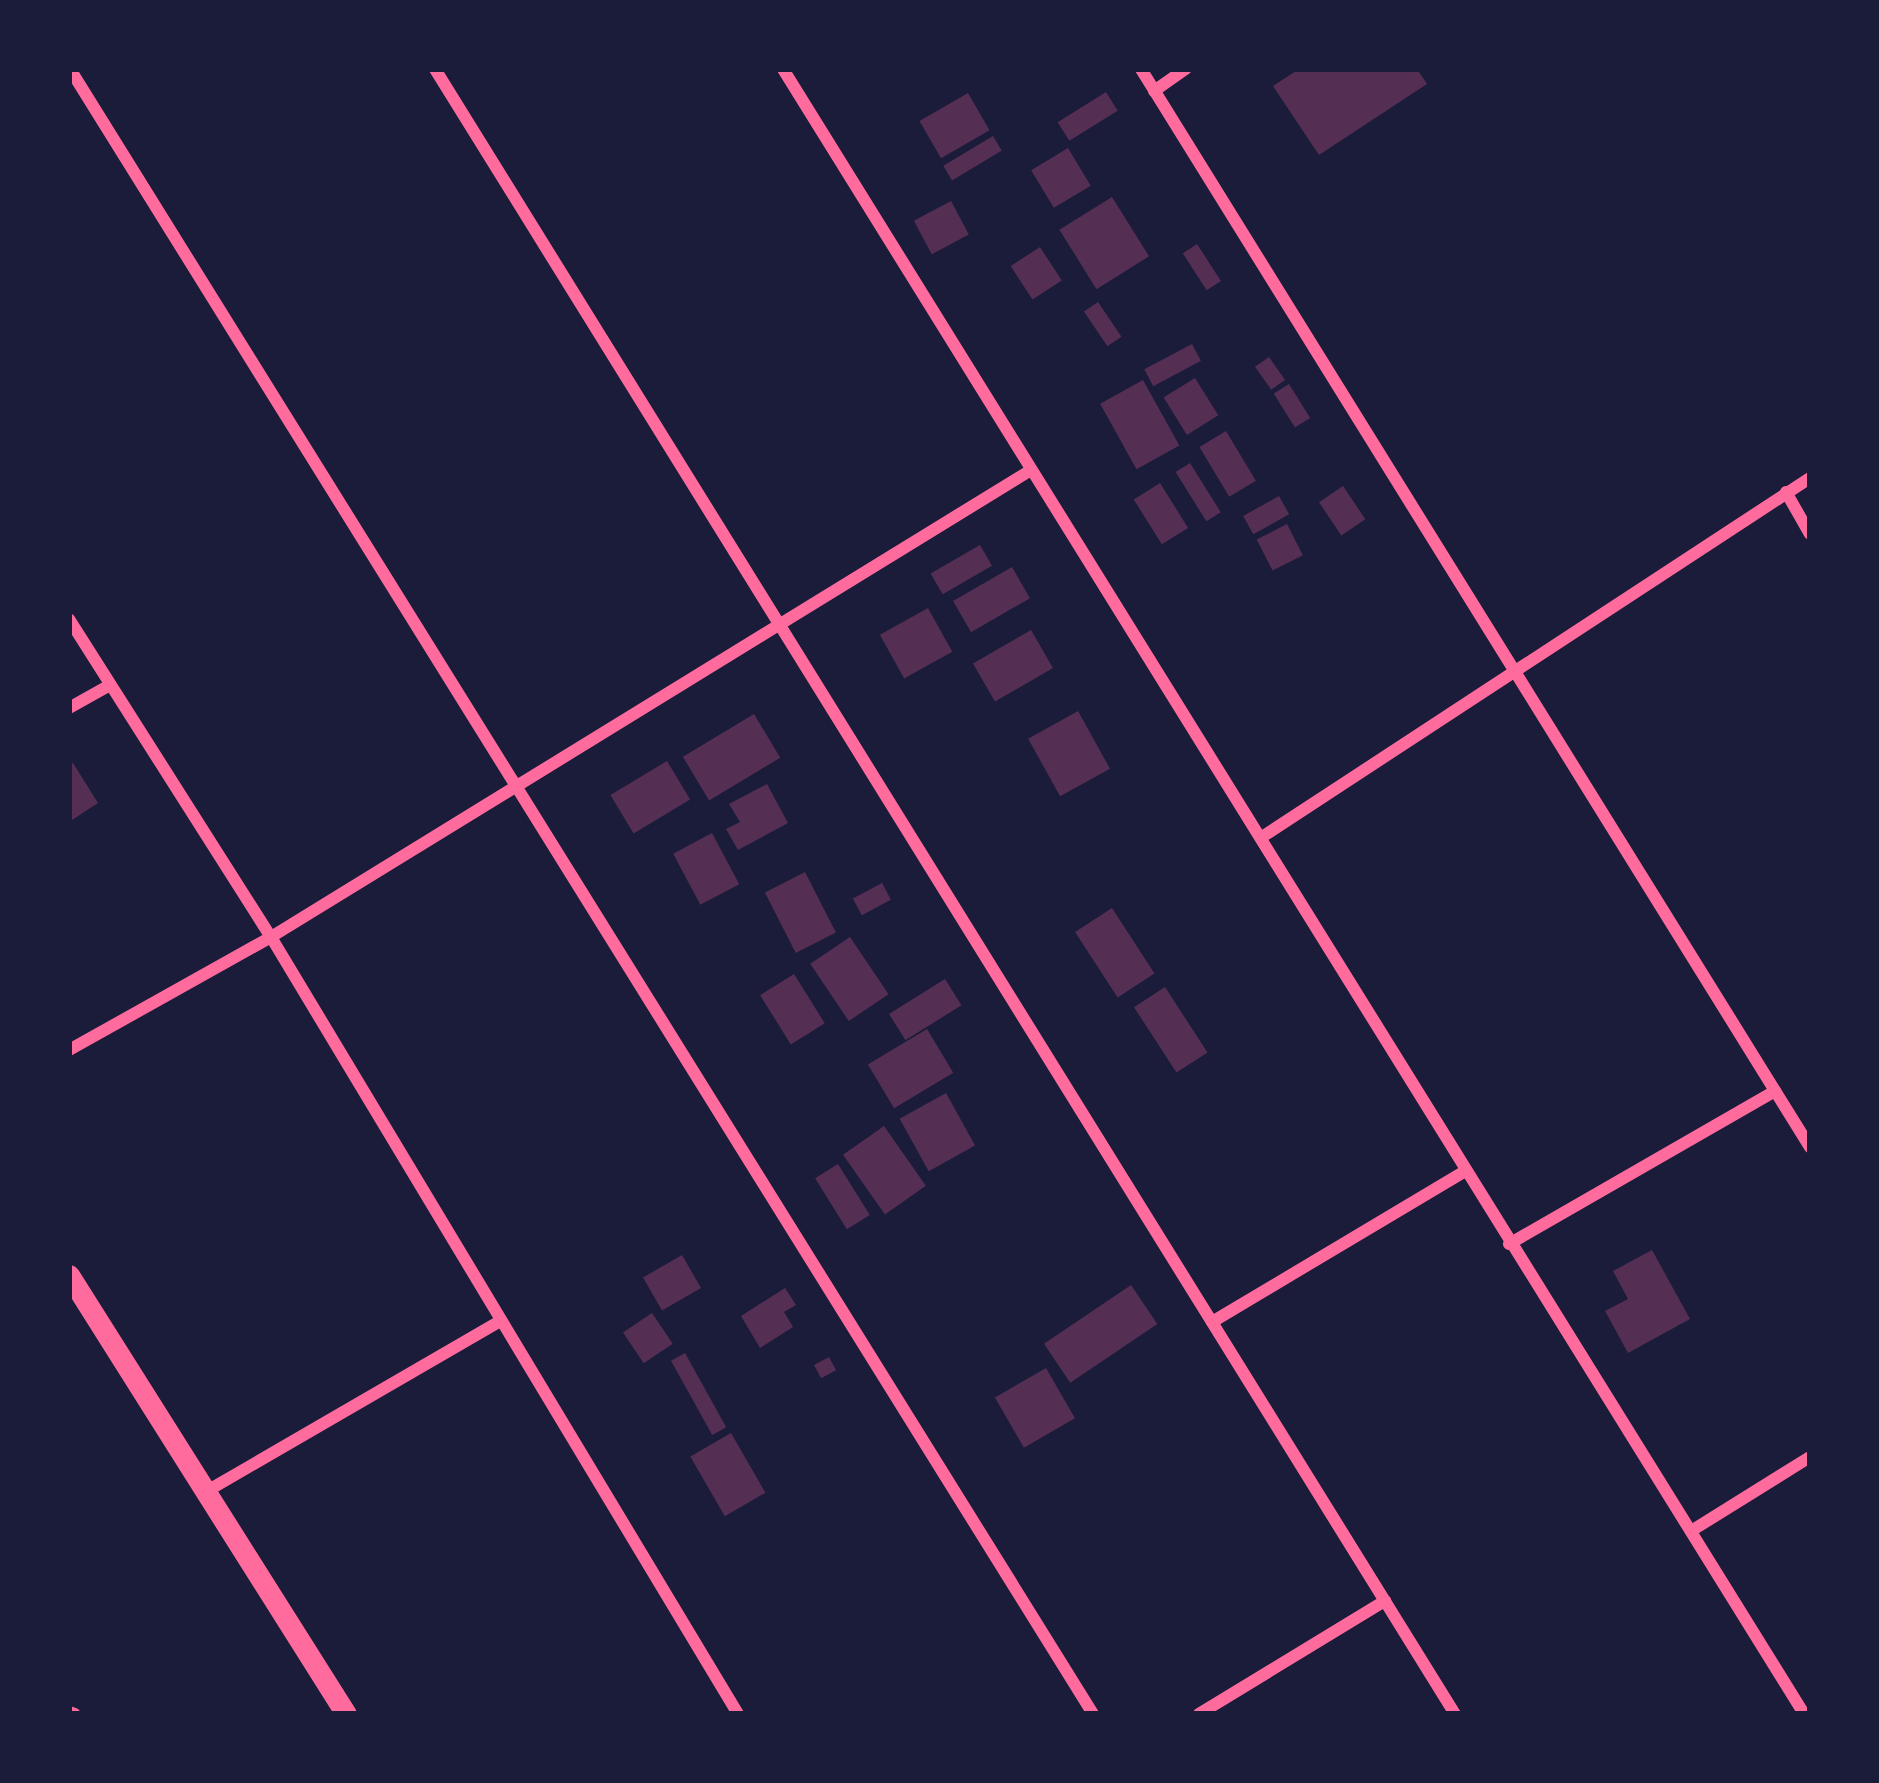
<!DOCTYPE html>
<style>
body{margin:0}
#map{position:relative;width:1879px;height:1783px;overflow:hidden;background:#1b1b3a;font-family:Rubik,sans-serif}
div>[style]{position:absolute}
.building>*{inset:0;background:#542f53;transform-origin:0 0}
.minor>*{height:12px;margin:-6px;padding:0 6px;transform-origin:6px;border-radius:6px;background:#ff6b9d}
.tertiary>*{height:21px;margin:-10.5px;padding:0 10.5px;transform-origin:10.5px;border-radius:10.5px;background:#ff6b9d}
span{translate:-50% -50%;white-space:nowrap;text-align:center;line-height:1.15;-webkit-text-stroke:12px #1b1b3a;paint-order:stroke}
.frame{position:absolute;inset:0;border:72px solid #1b1b3a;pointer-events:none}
</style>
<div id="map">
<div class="building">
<div style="clip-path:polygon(1299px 69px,1417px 69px,1427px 84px,1319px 155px,1273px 86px)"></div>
<div style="left:1106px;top:92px;width:22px;height:57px;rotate:58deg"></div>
<div style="left:968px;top:93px;width:43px;height:56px;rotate:60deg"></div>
<div style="left:993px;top:136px;width:17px;height:58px;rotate:59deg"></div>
<div style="left:1068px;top:148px;width:44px;height:43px;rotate:59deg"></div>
<div style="left:1112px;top:197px;width:70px;height:62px;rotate:58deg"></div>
<div style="left:951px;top:201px;width:38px;height:42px;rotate:62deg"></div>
<div style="left:1197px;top:244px;width:44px;height:17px;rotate:57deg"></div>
<div style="left:1040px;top:247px;width:40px;height:35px;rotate:57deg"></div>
<div style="left:1098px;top:302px;width:42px;height:17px;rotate:56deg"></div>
<div style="left:1192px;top:344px;width:19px;height:54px;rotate:62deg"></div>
<div style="left:1269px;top:357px;width:28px;height:17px;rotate:55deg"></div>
<div style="left:1195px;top:378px;width:44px;height:37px;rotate:58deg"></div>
<div style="left:1143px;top:380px;width:75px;height:49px;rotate:61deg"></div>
<div style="left:1289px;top:384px;width:40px;height:18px;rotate:58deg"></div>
<div style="left:1226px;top:431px;width:58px;height:31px;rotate:59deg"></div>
<div style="left:1190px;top:463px;width:58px;height:17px;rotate:58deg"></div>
<div style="left:1160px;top:483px;width:53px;height:31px;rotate:58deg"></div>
<div style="left:1343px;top:486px;width:40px;height:29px;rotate:56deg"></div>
<div style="left:1279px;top:496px;width:21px;height:41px;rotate:61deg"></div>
<div style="left:1287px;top:524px;width:35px;height:34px;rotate:63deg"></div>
<div style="left:980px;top:545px;width:24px;height:57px;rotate:60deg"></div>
<div style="left:1012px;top:567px;width:36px;height:68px;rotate:60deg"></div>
<div style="left:928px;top:608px;width:50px;height:55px;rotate:61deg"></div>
<div style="left:1031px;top:630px;width:44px;height:67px;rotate:60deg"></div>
<div style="left:1078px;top:711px;width:66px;height:57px;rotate:61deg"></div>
<div style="left:754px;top:714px;width:51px;height:83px;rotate:59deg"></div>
<div style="left:667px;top:761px;width:45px;height:66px;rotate:59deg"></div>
<div style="clip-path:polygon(73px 763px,98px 803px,69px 822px,69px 765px)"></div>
<div style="clip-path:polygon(767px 784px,788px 823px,738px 850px,726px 829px,740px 822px,729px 804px)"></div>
<div style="left:712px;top:833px;width:58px;height:44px;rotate:62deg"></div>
<div style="left:805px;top:872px;width:68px;height:45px;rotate:63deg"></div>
<div style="left:882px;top:883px;width:19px;height:33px;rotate:62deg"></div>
<div style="left:1112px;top:908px;width:78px;height:44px;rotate:57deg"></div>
<div style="left:850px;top:937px;width:69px;height:48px;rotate:56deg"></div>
<div style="left:794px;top:974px;width:58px;height:40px;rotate:58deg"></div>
<div style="left:945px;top:979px;width:31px;height:66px;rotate:58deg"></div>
<div style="left:1165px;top:987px;width:78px;height:37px;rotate:57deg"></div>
<div style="left:927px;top:1029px;width:51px;height:69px;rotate:59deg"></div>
<div style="left:946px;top:1093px;width:60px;height:53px;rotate:61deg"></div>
<div style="left:884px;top:1126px;width:73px;height:50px;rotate:55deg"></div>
<div style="left:838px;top:1164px;width:60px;height:27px;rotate:58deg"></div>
<div style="clip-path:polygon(1652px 1250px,1690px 1319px,1628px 1353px,1605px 1311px,1628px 1299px,1613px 1271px)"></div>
<div style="left:682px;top:1255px;width:38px;height:45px;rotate:60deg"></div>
<div style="left:1131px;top:1285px;width:47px;height:105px;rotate:56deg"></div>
<div style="clip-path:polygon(785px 1288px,796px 1305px,784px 1312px,793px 1327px,760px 1348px,741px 1316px)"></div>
<div style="left:652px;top:1313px;width:37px;height:35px;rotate:56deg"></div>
<div style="left:685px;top:1353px;width:85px;height:16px;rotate:61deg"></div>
<div style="left:829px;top:1357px;width:15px;height:17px;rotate:62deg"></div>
<div style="left:1046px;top:1368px;width:58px;height:59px;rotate:60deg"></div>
<div style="left:731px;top:1433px;width:69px;height:47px;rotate:60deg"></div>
</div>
<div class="minor">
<div style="left:70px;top:69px;width:1937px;rotate:58.12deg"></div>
<div style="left:435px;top:69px;width:1936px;rotate:58.2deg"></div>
<div style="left:783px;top:69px;width:1936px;rotate:58.17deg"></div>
<div style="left:1141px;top:69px;width:1269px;rotate:58.18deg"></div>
<div style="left:1154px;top:91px;width:39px;rotate:-35deg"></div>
<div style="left:1786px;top:492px;width:48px;rotate:60.3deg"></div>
<div style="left:69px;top:619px;width:377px;rotate:57.6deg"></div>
<div style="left:271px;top:937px;width:907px;rotate:58.99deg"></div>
<div style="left:69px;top:708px;width:47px;rotate:-29.3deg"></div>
<div style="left:1262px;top:837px;width:655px;rotate:-33.23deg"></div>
<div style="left:69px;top:1050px;width:231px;rotate:-29.2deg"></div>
<div style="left:271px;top:937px;width:892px;rotate:-31.57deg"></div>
<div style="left:1509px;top:1244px;width:307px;rotate:-29.9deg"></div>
<div style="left:1212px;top:1322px;width:291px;rotate:-30.8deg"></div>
<div style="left:207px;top:1491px;width:337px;rotate:-30.1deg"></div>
<div style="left:1691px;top:1531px;width:140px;rotate:-31.9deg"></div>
<div style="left:69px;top:1712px;width:6px;rotate:18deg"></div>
<div style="left:1199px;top:1714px;width:218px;rotate:-31.3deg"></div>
</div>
<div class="tertiary">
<div style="left:69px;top:1275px;width:519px;rotate:57.75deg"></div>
</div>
<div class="frame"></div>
</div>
